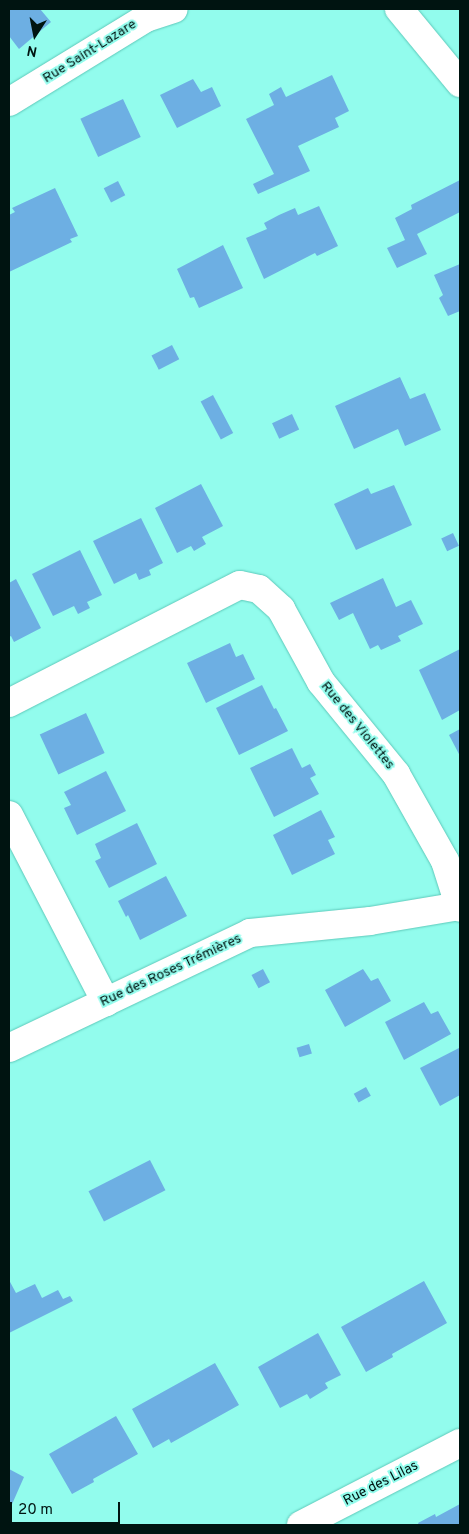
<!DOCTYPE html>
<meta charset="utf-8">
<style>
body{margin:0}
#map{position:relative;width:469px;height:1534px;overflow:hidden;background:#92fced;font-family:Overpass,sans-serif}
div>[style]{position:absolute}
.building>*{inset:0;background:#6dafe3;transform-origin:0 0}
.roads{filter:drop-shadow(0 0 1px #5ec9ba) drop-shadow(0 0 1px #5ec9ba)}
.minor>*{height:28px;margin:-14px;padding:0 14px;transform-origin:14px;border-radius:14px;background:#fff}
span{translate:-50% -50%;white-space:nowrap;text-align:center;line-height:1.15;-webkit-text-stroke:4px #92fced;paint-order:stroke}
.street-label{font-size:14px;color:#001411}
.frame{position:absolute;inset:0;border:10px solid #001411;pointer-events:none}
.north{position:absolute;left:10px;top:10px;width:50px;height:50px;-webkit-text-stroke:4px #92fced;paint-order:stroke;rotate:191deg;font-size:14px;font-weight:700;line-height:20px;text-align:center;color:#001411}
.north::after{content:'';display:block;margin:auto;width:18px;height:22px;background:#001411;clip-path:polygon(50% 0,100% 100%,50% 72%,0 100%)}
.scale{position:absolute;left:10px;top:1502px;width:110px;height:22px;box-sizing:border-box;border:2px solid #001411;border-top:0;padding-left:6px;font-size:15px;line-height:18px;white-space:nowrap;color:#001411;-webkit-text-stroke:4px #92fced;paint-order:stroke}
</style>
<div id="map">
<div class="building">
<div style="clip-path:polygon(9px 9px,40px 9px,51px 22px,19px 49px,9px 36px)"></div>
<div style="clip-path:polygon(332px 75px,349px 111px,335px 118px,339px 127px,298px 146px,310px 171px,258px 194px,253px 184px,274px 174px,246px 119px,274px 105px,269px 94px,281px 87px,286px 97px)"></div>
<div style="clip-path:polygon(193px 79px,201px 92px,212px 87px,221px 106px,177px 128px,160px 95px)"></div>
<div style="left:123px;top:99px;width:42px;height:47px;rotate:65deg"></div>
<div style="clip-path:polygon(460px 180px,460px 212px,417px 234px,427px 254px,397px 268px,387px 248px,405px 240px,395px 218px,412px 209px,411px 205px)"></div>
<div style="left:118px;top:181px;width:16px;height:16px;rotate:63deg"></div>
<div style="clip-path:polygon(55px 188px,78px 236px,70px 239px,72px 242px,9px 272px,9px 215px,15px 212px,12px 208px)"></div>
<div style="clip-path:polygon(319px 206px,338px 246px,317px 256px,315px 253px,264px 279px,246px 238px,267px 229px,264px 223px,279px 215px,295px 208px,298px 215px)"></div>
<div style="clip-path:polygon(223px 245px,243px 288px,199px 308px,194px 297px,190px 298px,177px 269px)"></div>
<div style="clip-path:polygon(460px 264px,460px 311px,448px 316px,439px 298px,443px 295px,434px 275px)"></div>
<div style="left:172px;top:345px;width:16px;height:23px;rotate:63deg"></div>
<div style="clip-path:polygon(400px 377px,410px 399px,425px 393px,441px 430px,405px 446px,398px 429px,354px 449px,335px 406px)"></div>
<div style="left:213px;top:395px;width:43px;height:14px;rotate:62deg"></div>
<div style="left:292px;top:414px;width:17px;height:22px;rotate:65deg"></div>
<div style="clip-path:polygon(201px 484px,223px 526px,202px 537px,206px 544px,194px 551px,191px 546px,177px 553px,155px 508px)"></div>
<div style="clip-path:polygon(394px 485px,412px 525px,356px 550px,334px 504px,368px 488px,371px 494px)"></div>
<div style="clip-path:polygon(141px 518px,163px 563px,149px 570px,151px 575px,139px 580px,136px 573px,114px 584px,93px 541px)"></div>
<div style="left:453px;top:533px;width:14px;height:13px;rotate:65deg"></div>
<div style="clip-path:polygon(80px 550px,102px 595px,87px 602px,90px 608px,78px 614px,74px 606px,53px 616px,32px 574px)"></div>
<div style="clip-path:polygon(383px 578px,396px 607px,411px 600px,423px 624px,398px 636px,401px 641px,381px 650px,378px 645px,370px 649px,353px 613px,339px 620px,330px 603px)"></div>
<div style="clip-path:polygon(16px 579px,41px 628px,14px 642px,11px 636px,9px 637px,9px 583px)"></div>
<div style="clip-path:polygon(230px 643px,236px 657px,243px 654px,255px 679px,206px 703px,187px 663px)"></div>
<div style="clip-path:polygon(460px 649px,460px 710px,442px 720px,419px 670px)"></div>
<div style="clip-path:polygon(262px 685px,274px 709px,276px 708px,288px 731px,239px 755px,216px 708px)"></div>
<div style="left:86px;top:713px;width:44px;height:51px;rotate:65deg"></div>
<div style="clip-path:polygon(460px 729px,460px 756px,449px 735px)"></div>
<div style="clip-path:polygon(292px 748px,302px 768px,310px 764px,316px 775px,310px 778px,319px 794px,274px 817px,250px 768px)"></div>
<div style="clip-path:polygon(106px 771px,126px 811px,77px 835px,64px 808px,71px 805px,64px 792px)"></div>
<div style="clip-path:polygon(321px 810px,335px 837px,328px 840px,335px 854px,292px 875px,273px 835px)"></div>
<div style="clip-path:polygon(137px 823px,157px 864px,109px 888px,95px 861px,101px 858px,95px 844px)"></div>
<div style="clip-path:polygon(166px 876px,187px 916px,140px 940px,128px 915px,126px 917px,118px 901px)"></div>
<div style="left:263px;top:969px;width:15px;height:13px;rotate:62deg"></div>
<div style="clip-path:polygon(363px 969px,371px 981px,378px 978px,391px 1001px,345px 1027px,325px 990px)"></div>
<div style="clip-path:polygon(424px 1002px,431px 1014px,438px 1011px,451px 1034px,404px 1060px,385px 1022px)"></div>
<div style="left:309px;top:1044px;width:10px;height:13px;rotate:73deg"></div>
<div style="clip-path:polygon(459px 1048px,460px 1095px,440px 1106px,420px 1068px)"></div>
<div style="left:366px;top:1087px;width:10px;height:14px;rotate:61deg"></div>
<div style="left:150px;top:1160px;width:34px;height:69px;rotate:63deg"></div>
<div style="clip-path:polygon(9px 1280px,16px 1293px,35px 1284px,42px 1298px,58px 1290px,63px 1299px,70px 1296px,73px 1301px,9px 1333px)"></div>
<div style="clip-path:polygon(424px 1281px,447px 1323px,392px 1354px,393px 1357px,366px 1372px,341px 1327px)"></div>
<div style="clip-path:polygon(318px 1333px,341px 1375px,325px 1383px,328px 1388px,310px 1399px,307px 1394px,280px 1408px,258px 1367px)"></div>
<div style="clip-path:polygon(215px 1363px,239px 1405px,171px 1443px,169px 1439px,153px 1448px,132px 1409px)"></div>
<div style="clip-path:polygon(116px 1416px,138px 1454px,93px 1479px,94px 1482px,72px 1494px,49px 1454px)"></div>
<div style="clip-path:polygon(9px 1469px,24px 1477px,9px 1511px)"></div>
<div style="clip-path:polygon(460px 1504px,460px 1525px,419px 1525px,418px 1523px,435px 1514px,436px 1517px)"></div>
</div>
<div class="roads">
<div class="minor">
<div style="left:399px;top:9px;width:96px;rotate:50.5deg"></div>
<div style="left:9px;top:102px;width:161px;rotate:-31.5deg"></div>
<div style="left:146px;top:18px;width:29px;rotate:-18deg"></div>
<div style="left:9px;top:703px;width:259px;rotate:-27.1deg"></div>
<div style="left:240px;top:585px;width:19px;rotate:12deg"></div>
<div style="left:259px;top:589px;width:30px;rotate:42deg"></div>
<div style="left:281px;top:609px;width:83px;rotate:61.3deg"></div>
<div style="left:321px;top:682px;width:119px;rotate:50.8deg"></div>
<div style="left:396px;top:774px;width:100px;rotate:60.6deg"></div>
<div style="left:445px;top:861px;width:49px;rotate:72.3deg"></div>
<div style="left:9px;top:815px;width:211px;rotate:62.6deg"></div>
<div style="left:9px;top:1048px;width:267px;rotate:-25.5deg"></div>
<div style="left:250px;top:933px;width:121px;rotate:-5.7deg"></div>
<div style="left:370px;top:921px;width:91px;rotate:-9.5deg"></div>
<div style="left:301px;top:1525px;width:179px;rotate:-27.3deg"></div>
</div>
</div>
<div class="street-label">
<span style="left:90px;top:52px;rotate:-32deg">Rue Saint-Lazare</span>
<span style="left:357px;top:726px;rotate:51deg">Rue des Violettes</span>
<span style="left:171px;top:971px;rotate:-25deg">Rue des Roses Trémières</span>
<span style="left:381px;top:1484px;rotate:-27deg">Rue des Lilas</span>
</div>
<div class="frame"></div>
<div class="north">N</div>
<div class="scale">20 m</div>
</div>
